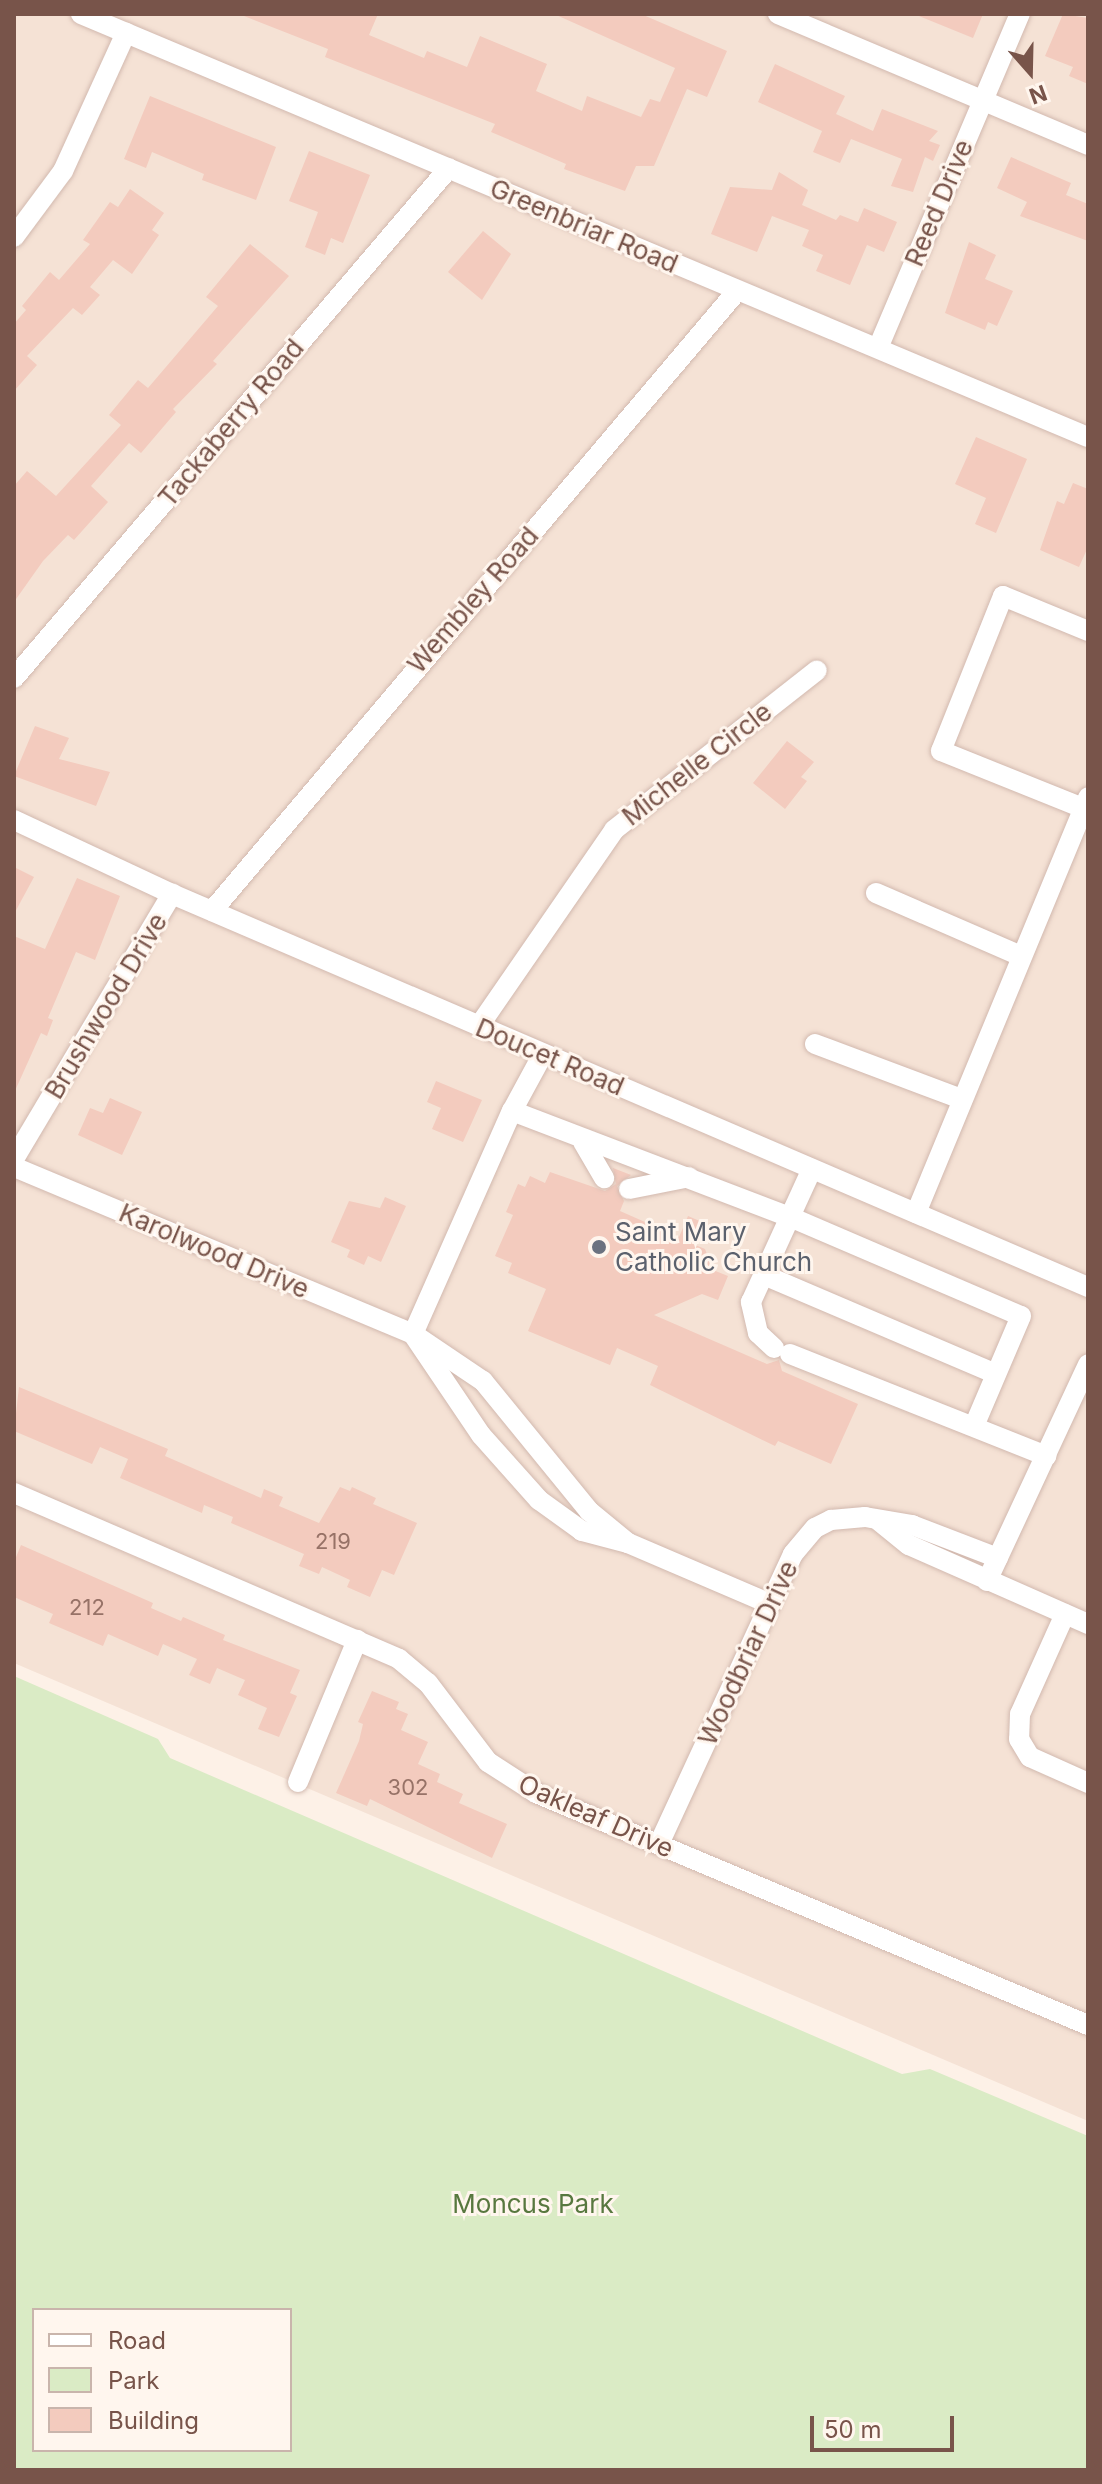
<!DOCTYPE html>
<style>
body{margin:0}
#map{position:relative;width:1102px;height:2484px;overflow:hidden;background:#fdf1e7;font-family:Inter,sans-serif}
div>[style]{position:absolute}
.residential>*{inset:0;background:#f5e2d5}
.green>*{inset:0;background:#daebc5}
.building>*{inset:0;background:#f3cbbe}
.roads{filter:drop-shadow(0 0 2px #d2b9af) drop-shadow(0 0 2px #d2b9af)}
.minor>*{height:20px;margin:-10px;padding:0 10px;transform-origin:10px;border-radius:10px;background:#fff}
.dots>*{width:22px;height:22px;translate:-50% -50%;box-sizing:border-box;border:4px solid #fff6ee;border-radius:50%}
span{translate:-50% -50%;white-space:nowrap;text-align:center;line-height:1.15;-webkit-text-stroke:6px #fff6ee;paint-order:stroke}
.number-label{font-size:22px;color:#977267}
.number-label span{-webkit-text-stroke-width:0}
.street-label{font-size:26px;color:#78544a}
.worship-label{font-size:26px;color:#5b616d}
.left{translate:0 -50%;text-align:left}
.park-label{font-size:26px;color:#58783f}
.frame{position:absolute;inset:0;border:16px solid #78544a;pointer-events:none}
.legend{position:absolute;left:32px;top:2308px;width:260px;height:144px;box-sizing:border-box;background:#fff6ee;border:2px solid #c9b5ac;margin:0;padding:10px 14px;list-style:none;font-size:24px;color:#78544a}
.legend li{display:flex;align-items:center;gap:16px;height:40px}
.legend b{width:40px;border:2px solid #c9b5ac}
.north{position:absolute;left:990px;top:32px;width:80px;height:80px;-webkit-text-stroke:6px #fff6ee;paint-order:stroke;rotate:160deg;font-size:22px;font-weight:700;line-height:32px;text-align:center;color:#78544a}
.north::after{content:'';display:block;margin:auto;width:28px;height:36px;background:#78544a;clip-path:polygon(50% 0,100% 100%,50% 72%,0 100%)}
.scale{position:absolute;left:810px;top:2416px;width:144px;height:36px;box-sizing:border-box;border:4px solid #78544a;border-top:0;padding-left:10px;font-size:24px;line-height:28px;white-space:nowrap;color:#78544a;-webkit-text-stroke:6px #fff6ee;paint-order:stroke}
</style>
<div id="map">
<div class="residential">
<div style="clip-path:polygon(14px 14px,1088px 14px,1088px 2121px,14px 1663px)"></div>
</div>
<div class="green">
<div style="clip-path:polygon(evenodd,14px 1676px,158px 1739px,170px 1758px,902px 2074px,930px 2069px,1088px 2136px,1088px 2470px,14px 2470px,14px 1676px,34px 2310px,290px 2310px,290px 2450px,34px 2450px,34px 2310px)"></div>
</div>
<div class="building">
<div style="clip-path:polygon(239px 14px,378px 14px,369px 35px,424px 58px,427px 51px,467px 67px,480px 36px,547px 64px,536px 91px,582px 111px,587px 96px,641px 117px,650px 99px,660px 102px,675px 68px,554px 14px,641px 14px,727px 51px,707px 97px,687px 89px,654px 166px,636px 166px,625px 191px,564px 169px,566px 164px,491px 132px,495px 124px,325px 57px,328px 49px)"></div>
<div style="clip-path:polygon(914px 14px,983px 14px,973px 38px)"></div>
<div style="clip-path:polygon(1063px 14px,1088px 18px,1088px 84px,1069px 76px,1073px 67px,1045px 56px)"></div>
<div style="clip-path:polygon(775px 64px,845px 96px,836px 114px,873px 131px,882px 109px,938px 131px,929px 141px,940px 145px,933px 161px,925px 157px,913px 192px,891px 186px,902px 159px,851px 139px,840px 163px,813px 152px,822px 131px,758px 102px)"></div>
<div style="clip-path:polygon(150px 96px,276px 147px,256px 200px,202px 180px,204px 174px,152px 152px,146px 168px,124px 159px)"></div>
<div style="clip-path:polygon(309px 151px,370px 175px,343px 243px,331px 238px,325px 255px,305px 247px,318px 212px,289px 201px)"></div>
<div style="clip-path:polygon(1011px 157px,1071px 183px,1066px 195px,1088px 204px,1088px 241px,1020px 216px,1027px 202px,997px 188px)"></div>
<div style="clip-path:polygon(779px 172px,808px 190px,802px 205px,836px 220px,840px 215px,858px 222px,864px 208px,897px 222px,884px 252px,867px 245px,850px 285px,816px 271px,823px 255px,802px 246px,809px 230px,772px 216px,757px 252px,711px 234px,730px 187px,772px 190px)"></div>
<div style="clip-path:polygon(130px 189px,164px 213px,152px 230px,159px 235px,132px 274px,113px 260px,90px 287px,100px 295px,82px 315px,73px 308px,27px 356px,37px 365px,14px 391px,14px 324px,26px 310px,22px 306px,50px 272px,59px 280px,90px 244px,83px 240px,110px 202px,118px 207px)"></div>
<div style="clip-path:polygon(483px 231px,511px 254px,482px 300px,448px 272px)"></div>
<div style="clip-path:polygon(969px 242px,996px 255px,985px 279px,1013px 291px,997px 326px,988px 322px,985px 330px,945px 313px)"></div>
<div style="clip-path:polygon(250px 244px,289px 276px,213px 361px,217px 364px,173px 409px,176px 412px,141px 453px,129px 443px,91px 486px,108px 502px,74px 540px,68px 535px,43px 561px,14px 602px,14px 486px,27px 471px,56px 496px,121px 425px,109px 415px,138px 380px,148px 388px,218px 306px,206px 297px)"></div>
<div style="clip-path:polygon(976px 437px,1027px 459px,996px 533px,975px 524px,986px 498px,955px 484px)"></div>
<div style="clip-path:polygon(1073px 483px,1088px 489px,1088px 547px,1079px 567px,1040px 550px,1057px 501px,1064px 504px)"></div>
<div style="clip-path:polygon(35px 726px,69px 738px,59px 759px,110px 772px,96px 806px,14px 776px)"></div>
<div style="clip-path:polygon(787px 741px,814px 762px,801px 777px,807px 781px,785px 809px,753px 783px)"></div>
<div style="clip-path:polygon(14px 867px,34px 877px,14px 914px)"></div>
<div style="clip-path:polygon(77px 878px,120px 896px,95px 960px,76px 952px,48px 1018px,53px 1020px,47px 1036px,41px 1033px,14px 1093px,14px 936px,45px 949px)"></div>
<div style="clip-path:polygon(436px 1081px,482px 1100px,463px 1142px,432px 1129px,441px 1108px,427px 1102px)"></div>
<div style="clip-path:polygon(110px 1098px,142px 1112px,122px 1155px,78px 1135px,90px 1108px,103px 1113px)"></div>
<div style="clip-path:polygon(613px 1168px,631px 1175px,617px 1186px,624px 1201px,620px 1211px,679px 1237px,688px 1216px,702px 1222px,693px 1244px,705px 1249px,713px 1270px,728px 1276px,718px 1300px,702px 1294px,654px 1315px,767px 1364px,779px 1360px,782px 1371px,858px 1404px,831px 1464px,778px 1441px,775px 1446px,650px 1385px,658px 1366px,617px 1348px,610px 1365px,528px 1331px,546px 1289px,508px 1273px,512px 1263px,495px 1256px,513px 1215px,506px 1212px,518px 1184px,525px 1187px,530px 1176px,545px 1183px,550px 1172px,605px 1191px,616px 1184px)"></div>
<div style="clip-path:polygon(385px 1197px,406px 1206px,381px 1262px,368px 1256px,364px 1265px,347px 1257px,350px 1250px,331px 1242px,349px 1201px,380px 1208px)"></div>
<div style="clip-path:polygon(19px 1387px,168px 1449px,165px 1456px,261px 1498px,264px 1489px,283px 1497px,279px 1506px,319px 1523px,340px 1487px,350px 1491px,352px 1487px,376px 1498px,373px 1504px,417px 1523px,394px 1575px,382px 1570px,370px 1597px,347px 1587px,350px 1580px,322px 1567px,319px 1574px,299px 1566px,304px 1554px,231px 1523px,233px 1517px,204px 1505px,202px 1513px,120px 1478px,128px 1459px,100px 1447px,92px 1464px,14px 1431px)"></div>
<div style="clip-path:polygon(21px 1545px,153px 1603px,151px 1608px,181px 1621px,183px 1617px,225px 1635px,223px 1640px,300px 1670px,290px 1693px,297px 1696px,279px 1737px,258px 1729px,267px 1708px,238px 1695px,245px 1680px,217px 1668px,210px 1684px,189px 1675px,197px 1659px,163px 1644px,158px 1656px,108px 1634px,103px 1646px,49px 1623px,53px 1614px,14px 1597px,14px 1562px)"></div>
<div style="clip-path:polygon(372px 1691px,399px 1702px,396px 1709px,408px 1714px,401px 1730px,428px 1742px,418px 1764px,440px 1774px,437px 1782px,463px 1794px,459px 1803px,507px 1824px,492px 1858px,370px 1799px,367px 1806px,336px 1793px,359px 1741px,363px 1724px,358px 1722px)"></div>
</div>
<div class="roads">
<div class="minor">
<div style="left:81px;top:14px;width:1092px;rotate:22.79deg"></div>
<div style="left:778px;top:14px;width:337px;rotate:22.9deg"></div>
<div style="left:14px;top:237px;width:82px;rotate:-53.4deg"></div>
<div style="left:63px;top:171px;width:152px;rotate:-65.5deg"></div>
<div style="left:878px;top:348px;width:363px;rotate:-67deg"></div>
<div style="left:14px;top:678px;width:670px;rotate:-49.54deg"></div>
<div style="left:1083px;top:808px;width:153px;rotate:-158.1deg"></div>
<div style="left:941px;top:751px;width:167px;rotate:-68.2deg"></div>
<div style="left:1003px;top:596px;width:92px;rotate:22.4deg"></div>
<div style="left:14px;top:820px;width:174px;rotate:25.1deg"></div>
<div style="left:172px;top:894px;width:997px;rotate:23.22deg"></div>
<div style="left:876px;top:893px;width:158px;rotate:23.5deg"></div>
<div style="left:212px;top:911px;width:812px;rotate:-49.74deg"></div>
<div style="left:479px;top:1026px;width:238px;rotate:-55.4deg"></div>
<div style="left:614px;top:830px;width:258px;rotate:-38.2deg"></div>
<div style="left:815px;top:1044px;width:156px;rotate:20.6deg"></div>
<div style="left:512px;top:1111px;width:65px;rotate:-61.5deg"></div>
<div style="left:583px;top:1142px;width:42px;rotate:59.7deg"></div>
<div style="left:14px;top:1159px;width:309px;rotate:-59.2deg"></div>
<div style="left:14px;top:1167px;width:433px;rotate:22.7deg"></div>
<div style="left:413px;top:1334px;width:84px;rotate:33.9deg"></div>
<div style="left:483px;top:1381px;width:168px;rotate:50.8deg"></div>
<div style="left:589px;top:1511px;width:50px;rotate:39.4deg"></div>
<div style="left:628px;top:1543px;width:155px;rotate:23.2deg"></div>
<div style="left:629px;top:1189px;width:61px;rotate:-11.3deg"></div>
<div style="left:916px;top:1213px;width:450px;rotate:-67.5deg"></div>
<div style="left:764px;top:1275px;width:252px;rotate:23.1deg"></div>
<div style="left:774px;top:1348px;width:22px;rotate:-137deg"></div>
<div style="left:758px;top:1333px;width:32px;rotate:-103deg"></div>
<div style="left:751px;top:1302px;width:146px;rotate:-65.4deg"></div>
<div style="left:790px;top:1354px;width:276px;rotate:21.7deg"></div>
<div style="left:14px;top:1493px;width:419px;rotate:23.3deg"></div>
<div style="left:399px;top:1659px;width:38px;rotate:40deg"></div>
<div style="left:428px;top:1683px;width:99px;rotate:52.8deg"></div>
<div style="left:488px;top:1762px;width:57px;rotate:32.9deg"></div>
<div style="left:536px;top:1793px;width:599px;rotate:22.8deg"></div>
<div style="left:879px;top:1521px;width:38px;rotate:39deg"></div>
<div style="left:909px;top:1545px;width:196px;rotate:23.8deg"></div>
<div style="left:628px;top:1543px;width:48px;rotate:-165.4deg"></div>
<div style="left:582px;top:1531px;width:53px;rotate:-144.2deg"></div>
<div style="left:539px;top:1500px;width:87px;rotate:-131.7deg"></div>
<div style="left:481px;top:1435px;width:122px;rotate:-124deg"></div>
<div style="left:413px;top:1334px;width:244px;rotate:-66.1deg"></div>
<div style="left:512px;top:1111px;width:298px;rotate:20.9deg"></div>
<div style="left:790px;top:1217px;width:251px;rotate:23.2deg"></div>
<div style="left:1021px;top:1316px;width:120px;rotate:113.1deg"></div>
<div style="left:987px;top:1581px;width:239px;rotate:-65deg"></div>
<div style="left:1065px;top:1614px;width:110px;rotate:114.2deg"></div>
<div style="left:1020px;top:1714px;width:25px;rotate:92deg"></div>
<div style="left:1019px;top:1739px;width:21px;rotate:59deg"></div>
<div style="left:1030px;top:1757px;width:64px;rotate:24.1deg"></div>
<div style="left:298px;top:1782px;width:154px;rotate:-67.4deg"></div>
<div style="left:659px;top:1844px;width:319px;rotate:-65.2deg"></div>
<div style="left:793px;top:1554px;width:34px;rotate:-50deg"></div>
<div style="left:815px;top:1528px;width:18px;rotate:-27deg"></div>
<div style="left:831px;top:1520px;width:34px;rotate:-5deg"></div>
<div style="left:865px;top:1517px;width:48px;rotate:9.7deg"></div>
<div style="left:912px;top:1525px;width:92px;rotate:21deg"></div>
</div>
</div>
<div class="dots">
<div style="left:599px;top:1247px;background:#6b7280"></div>
</div>
<div class="number-label">
<span style="left:333px;top:1542px">219</span>
<span style="left:87px;top:1608px">212</span>
<span style="left:408px;top:1788px">302</span>
</div>
<div class="street-label">
<span style="left:939px;top:203px;rotate:-67deg">Reed Drive</span>
<span style="left:584px;top:226px;rotate:23deg">Greenbriar Road</span>
<span style="left:231px;top:423px;rotate:-50deg">Tackaberry Road</span>
<span style="left:473px;top:600px;rotate:-49deg">Wembley Road</span>
<span style="left:697px;top:764px;rotate:-38deg">Michelle Circle</span>
<span style="left:106px;top:1006px;rotate:-59deg">Brushwood Drive</span>
<span style="left:550px;top:1057px;rotate:23deg">Doucet Road</span>
<span style="left:214px;top:1251px;rotate:23deg">Karolwood Drive</span>
<span style="left:748px;top:1653px;rotate:-65deg">Woodbriar Drive</span>
<span style="left:596px;top:1816px;rotate:24deg">Oakleaf Drive</span>
</div>
<div class="worship-label">
<span class="left" style="left:615px;top:1247px">Saint Mary<br>Catholic Church</span>
</div>
<div class="park-label">
<span style="left:533px;top:2204px">Moncus Park</span>
</div>
<div class="frame"></div>
<ul class="legend">
<li><b style="height:10px;background:#fff"></b>Road</li>
<li><b style="height:22px;background:#daebc5"></b>Park</li>
<li><b style="height:22px;background:#f3cbbe"></b>Building</li>
</ul>
<div class="north">N</div>
<div class="scale">50 m</div>
</div>
